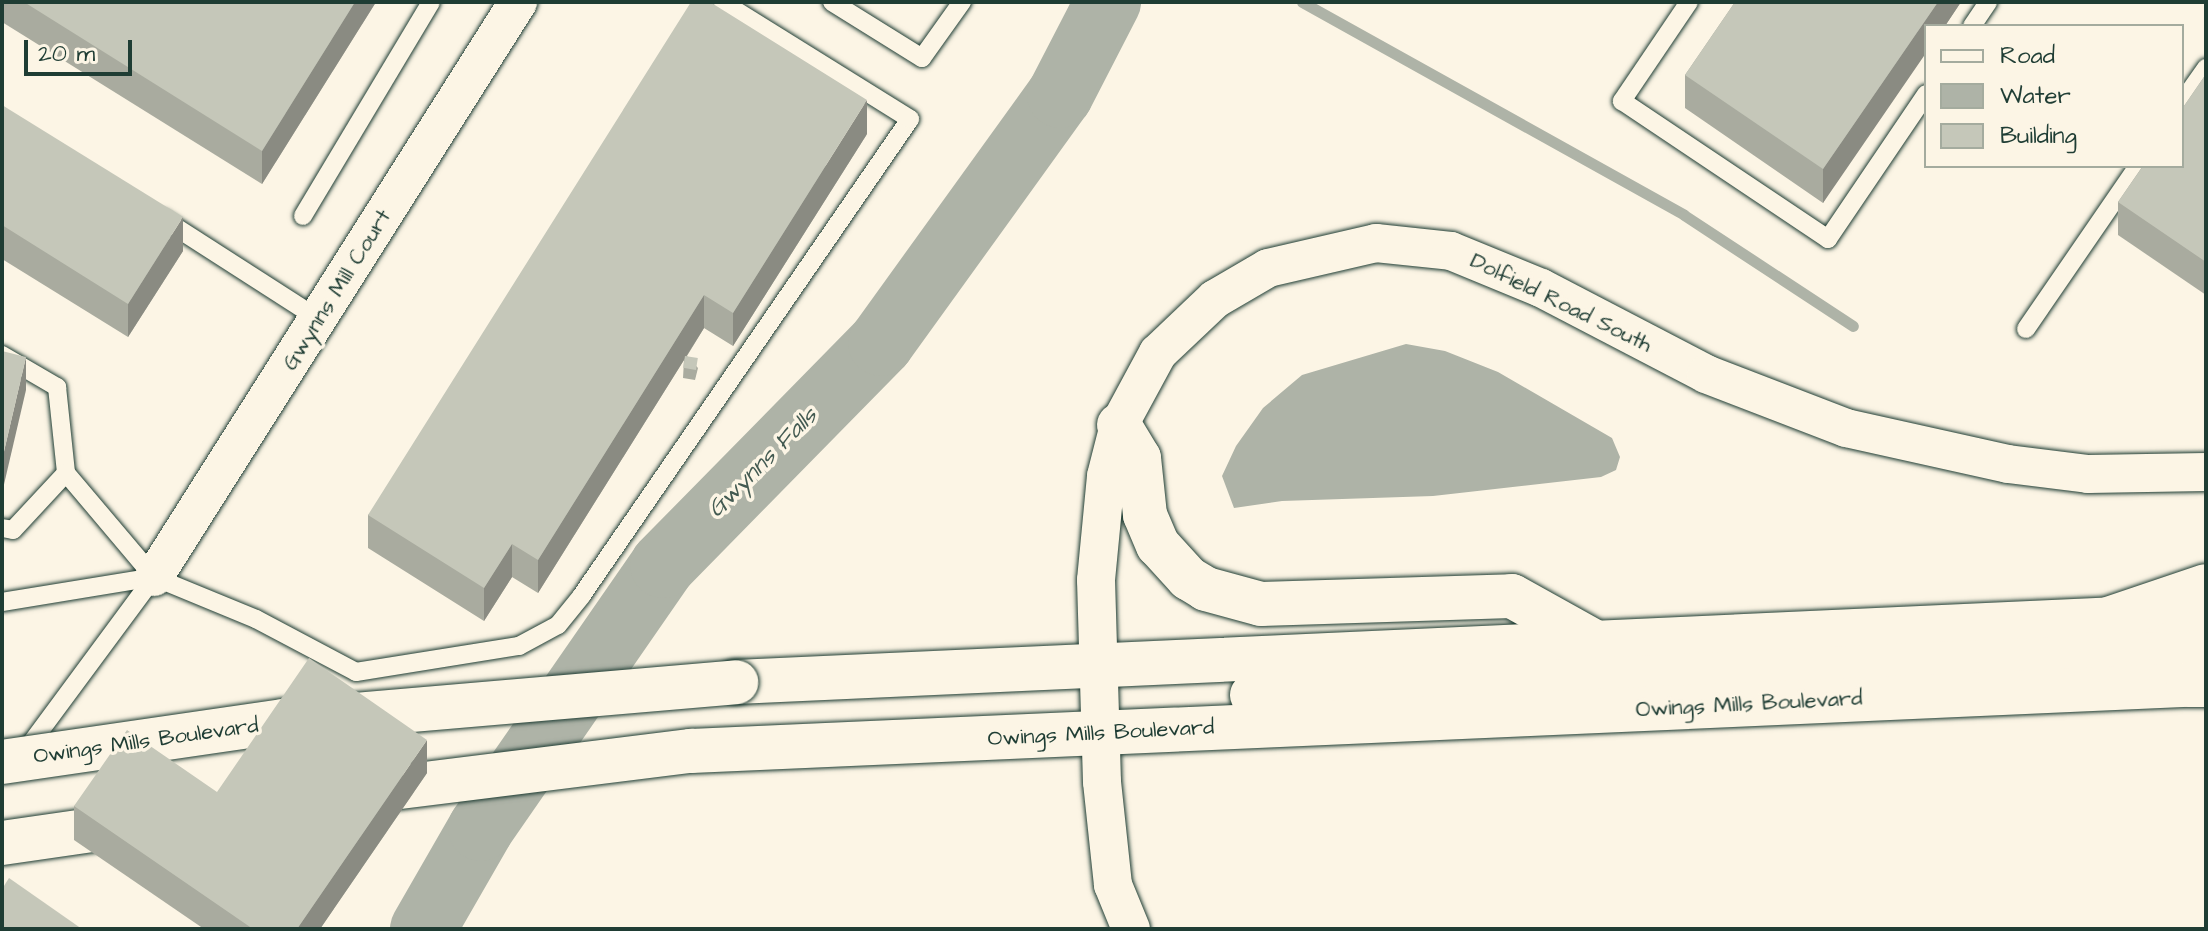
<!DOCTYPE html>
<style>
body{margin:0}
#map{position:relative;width:2208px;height:931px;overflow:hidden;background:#fcf5e5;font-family:"Architects Daughter",sans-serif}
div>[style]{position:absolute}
.water>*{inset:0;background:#aeb3a7}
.stream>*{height:11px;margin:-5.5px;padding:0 5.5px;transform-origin:5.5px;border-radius:5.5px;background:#aeb3a7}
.river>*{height:66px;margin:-33px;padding:0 33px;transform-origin:33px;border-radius:33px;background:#aeb3a7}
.roads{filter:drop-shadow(0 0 2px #1f3d34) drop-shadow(0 0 2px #1f3d34)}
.service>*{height:18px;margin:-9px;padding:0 9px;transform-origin:9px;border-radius:9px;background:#fcf5e5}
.minor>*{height:38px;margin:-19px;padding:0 19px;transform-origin:19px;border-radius:19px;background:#fcf5e5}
.primary>*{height:44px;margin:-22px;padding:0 22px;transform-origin:22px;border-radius:22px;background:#fcf5e5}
.motorway>*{height:44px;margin:-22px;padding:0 22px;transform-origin:22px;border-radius:22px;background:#fcf5e5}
.bridges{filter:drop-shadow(0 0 2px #1f3d34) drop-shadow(0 0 2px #1f3d34)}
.primary-bridge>*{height:44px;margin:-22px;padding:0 22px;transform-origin:22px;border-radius:22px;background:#fcf5e5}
.wall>*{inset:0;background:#a9ab9f}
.shaded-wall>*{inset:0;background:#8a8b82}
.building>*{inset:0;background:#c5c7b9;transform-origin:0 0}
span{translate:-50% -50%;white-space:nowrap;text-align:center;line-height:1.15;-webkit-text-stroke:7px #fcf5e5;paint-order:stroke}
.street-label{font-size:22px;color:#1f3d34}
.water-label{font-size:24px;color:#435a51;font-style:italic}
.frame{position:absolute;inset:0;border:4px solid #1f3d34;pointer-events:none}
.legend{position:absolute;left:1924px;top:24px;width:260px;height:144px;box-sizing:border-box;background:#fcf5e5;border:2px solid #a4ab9e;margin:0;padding:10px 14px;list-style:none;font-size:24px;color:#1f3d34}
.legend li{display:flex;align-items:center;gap:16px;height:40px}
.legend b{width:40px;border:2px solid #a4ab9e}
.scale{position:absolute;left:24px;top:40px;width:108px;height:36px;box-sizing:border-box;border:4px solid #1f3d34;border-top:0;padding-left:10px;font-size:24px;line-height:28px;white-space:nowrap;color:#1f3d34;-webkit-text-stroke:6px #fcf5e5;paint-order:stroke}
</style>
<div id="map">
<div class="water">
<div style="clip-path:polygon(1406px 344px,1445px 351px,1498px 372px,1612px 438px,1620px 457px,1616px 470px,1601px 477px,1433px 496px,1282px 501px,1234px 508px,1222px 476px,1236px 446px,1263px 408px,1302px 375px)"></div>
</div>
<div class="stream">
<div style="left:1302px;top:2px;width:437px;rotate:29.1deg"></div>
<div style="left:1684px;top:215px;width:202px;rotate:33.3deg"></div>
</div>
<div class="river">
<div style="left:423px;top:929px;width:116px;rotate:-60.1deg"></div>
<div style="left:481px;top:828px;width:320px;rotate:-55.3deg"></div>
<div style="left:663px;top:565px;width:311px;rotate:-45.5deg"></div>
<div style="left:881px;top:343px;width:306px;rotate:-54.2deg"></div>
<div style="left:1060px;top:95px;width:105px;rotate:-62.7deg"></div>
</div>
<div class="roads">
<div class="service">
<div style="left:832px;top:2px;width:106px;rotate:31.9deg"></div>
<div style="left:922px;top:58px;width:69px;rotate:-54.5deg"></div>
<div style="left:1689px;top:2px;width:120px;rotate:124.1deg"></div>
<div style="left:1622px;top:101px;width:248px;rotate:33.8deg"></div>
<div style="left:1828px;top:239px;width:175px;rotate:-55.9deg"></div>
<div style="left:1972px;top:26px;width:29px;rotate:-56deg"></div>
<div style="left:2182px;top:102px;width:42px;rotate:-54.8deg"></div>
<div style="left:303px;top:216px;width:249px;rotate:-59.1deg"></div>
<div style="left:163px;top:219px;width:185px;rotate:32.7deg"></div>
<div style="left:2026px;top:329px;width:198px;rotate:-55.5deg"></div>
<div style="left:2px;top:355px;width:64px;rotate:30.2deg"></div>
<div style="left:57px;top:387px;width:86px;rotate:84deg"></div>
<div style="left:66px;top:473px;width:136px;rotate:49.8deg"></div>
<div style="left:154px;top:577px;width:110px;rotate:22.4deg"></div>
<div style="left:256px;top:619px;width:113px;rotate:27.9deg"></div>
<div style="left:356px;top:672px;width:165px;rotate:-9.1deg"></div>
<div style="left:519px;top:646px;width:44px;rotate:-28.3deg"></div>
<div style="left:558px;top:625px;width:38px;rotate:-51deg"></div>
<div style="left:582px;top:595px;width:578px;rotate:-55.43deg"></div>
<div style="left:910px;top:119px;width:221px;rotate:-148.1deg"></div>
<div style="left:2px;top:528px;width:11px;rotate:10deg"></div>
<div style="left:13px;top:530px;width:78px;rotate:-47.1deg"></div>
<div style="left:2px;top:602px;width:154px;rotate:-9.3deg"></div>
<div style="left:23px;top:754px;width:220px;rotate:-53.5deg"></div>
</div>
<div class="minor">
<div style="left:154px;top:577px;width:681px;rotate:-57.66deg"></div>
<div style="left:1131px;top:929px;width:48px;rotate:-112.2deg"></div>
<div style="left:1113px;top:885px;width:104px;rotate:-96.1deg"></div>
<div style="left:1102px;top:782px;width:202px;rotate:-91.7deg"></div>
<div style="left:1096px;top:580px;width:104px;rotate:-84.5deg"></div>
<div style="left:1106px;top:476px;width:53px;rotate:-75.7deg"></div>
<div style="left:1119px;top:425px;width:82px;rotate:-61.6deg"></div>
<div style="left:1158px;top:353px;width:79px;rotate:-43.5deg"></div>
<div style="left:1215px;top:299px;width:61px;rotate:-30.3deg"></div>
<div style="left:1268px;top:268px;width:111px;rotate:-13deg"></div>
<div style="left:1376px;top:243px;width:75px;rotate:6.1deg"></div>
<div style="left:1451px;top:251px;width:97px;rotate:22.3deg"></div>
<div style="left:1541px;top:288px;width:186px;rotate:27.5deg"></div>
<div style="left:1706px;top:374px;width:150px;rotate:21.1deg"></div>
<div style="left:1846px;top:428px;width:166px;rotate:12.5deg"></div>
<div style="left:2008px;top:464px;width:81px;rotate:7.1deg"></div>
<div style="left:2088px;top:474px;width:118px;rotate:-1deg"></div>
</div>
<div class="primary">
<div style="left:1119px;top:425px;width:39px;rotate:59deg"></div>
<div style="left:1139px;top:458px;width:57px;rotate:84deg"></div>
<div style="left:1145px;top:515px;width:33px;rotate:67deg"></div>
<div style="left:1158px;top:545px;width:45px;rotate:47.7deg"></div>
<div style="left:1188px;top:578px;width:21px;rotate:31deg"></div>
<div style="left:1206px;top:589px;width:57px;rotate:15.3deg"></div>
<div style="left:1261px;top:604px;width:251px;rotate:-1.8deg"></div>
<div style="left:1512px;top:596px;width:90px;rotate:29.1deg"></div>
<div style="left:736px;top:682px;width:1472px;rotate:-2.61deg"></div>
<div style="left:1252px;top:695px;width:955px;rotate:-2.58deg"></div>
<div style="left:360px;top:792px;width:334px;rotate:-7.1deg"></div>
<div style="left:691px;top:751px;width:1516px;rotate:-2.53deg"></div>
<div style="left:2px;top:843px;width:133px;rotate:-8.2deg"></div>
</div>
<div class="motorway">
<div style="left:2108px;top:619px;width:103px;rotate:-18.6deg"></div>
<div style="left:2188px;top:685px;width:18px"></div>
</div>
</div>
<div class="bridges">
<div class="primary-bridge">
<div style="left:2px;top:762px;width:285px;rotate:-8.3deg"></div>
<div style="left:284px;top:721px;width:454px;rotate:-4.9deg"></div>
</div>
</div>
<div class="wall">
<div style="clip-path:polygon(2px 2px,376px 2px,262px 184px,2px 22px)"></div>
<div style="clip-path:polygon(1735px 2px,1961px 2px,1945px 26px,1926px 26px,1823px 203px,1685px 108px,1685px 75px)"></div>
<div style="clip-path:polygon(2206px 74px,2206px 295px,2118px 235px,2118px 202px)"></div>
<div style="clip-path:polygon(2px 105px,183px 251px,128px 337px,2px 259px)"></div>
<div style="clip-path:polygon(867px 134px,733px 346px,704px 328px,687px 356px,698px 368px,695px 380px,683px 378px,684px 360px,538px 593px,512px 577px,484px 621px,368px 548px,368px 515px)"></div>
<div style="clip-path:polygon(427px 773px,320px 929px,204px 929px,74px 840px,74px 806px,217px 792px)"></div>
</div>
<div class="shaded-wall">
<div style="clip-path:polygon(355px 2px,376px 2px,262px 184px,262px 151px)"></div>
<div style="clip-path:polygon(1938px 2px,1961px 2px,1945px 26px,1926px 26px,1926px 53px,1823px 203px,1823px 169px)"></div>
<div style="clip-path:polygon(867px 100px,867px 134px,733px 346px,733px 313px)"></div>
<div style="clip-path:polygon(183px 217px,183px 251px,128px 337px,128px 304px)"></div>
<div style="clip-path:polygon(704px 295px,704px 328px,538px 593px,538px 560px)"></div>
<div style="clip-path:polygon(26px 357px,26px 390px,2px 493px,2px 460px)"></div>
<div style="clip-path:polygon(512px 544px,512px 577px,484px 621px,484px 588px)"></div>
<div style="clip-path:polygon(427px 740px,427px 773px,320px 929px,297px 929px)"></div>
</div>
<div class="building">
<div style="clip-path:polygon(24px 2px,355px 2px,262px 151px)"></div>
<div style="clip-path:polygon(691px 2px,710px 2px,867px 100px,733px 313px,704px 295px,538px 560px,512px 544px,484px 588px,368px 515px)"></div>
<div style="clip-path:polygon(1735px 2px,1938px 2px,1823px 169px,1685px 75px)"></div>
<div style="clip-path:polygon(2206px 74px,2206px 262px,2118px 202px,2143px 166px,2182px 166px,2182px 109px)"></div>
<div style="clip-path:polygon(2px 105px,183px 217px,128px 304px,2px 225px)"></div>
<div style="clip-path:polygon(2px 351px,26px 357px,2px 460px)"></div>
<div style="left:685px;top:356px;width:13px;height:12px;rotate:9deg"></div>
<div style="clip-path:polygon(309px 658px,427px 740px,297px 929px,253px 929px,74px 806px,127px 730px,217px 792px)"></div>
<div style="clip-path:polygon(9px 878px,82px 929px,2px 929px,2px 889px)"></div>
</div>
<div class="street-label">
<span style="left:337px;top:290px;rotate:-58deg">Gwynns Mill Court</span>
<span style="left:1561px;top:303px;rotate:26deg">Dolfield Road South</span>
<span style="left:1749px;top:704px;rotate:-3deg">Owings Mills Boulevard</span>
<span style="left:1101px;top:733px;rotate:-3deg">Owings Mills Boulevard</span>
<span style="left:146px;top:741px;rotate:-8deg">Owings Mills Boulevard</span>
</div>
<div class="water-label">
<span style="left:763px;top:463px;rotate:-45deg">Gwynns Falls</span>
</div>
<div class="frame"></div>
<ul class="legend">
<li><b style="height:10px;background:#fcf5e5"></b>Road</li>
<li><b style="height:22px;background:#aeb3a7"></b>Water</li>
<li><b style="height:22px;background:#c5c7b9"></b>Building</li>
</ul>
<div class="scale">20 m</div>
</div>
